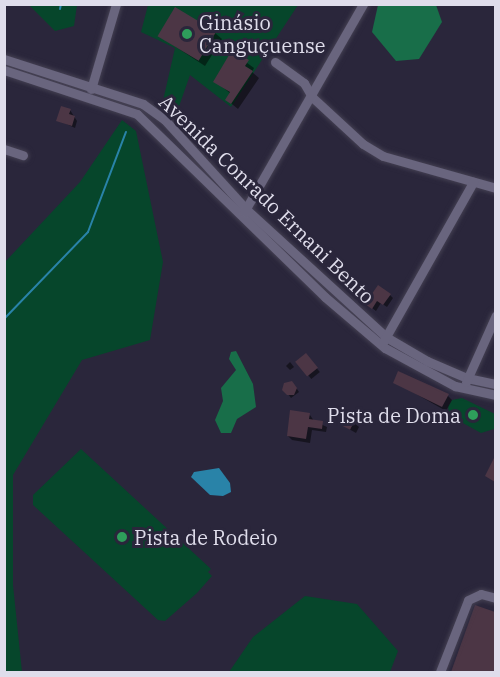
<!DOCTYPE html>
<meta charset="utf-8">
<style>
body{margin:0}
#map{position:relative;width:500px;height:677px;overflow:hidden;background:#2a263b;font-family:"IBM Plex Serif",serif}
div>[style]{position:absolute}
.green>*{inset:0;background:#06462b}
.forest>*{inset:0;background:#186e49}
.water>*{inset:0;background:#2983a8}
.shadow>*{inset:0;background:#0007;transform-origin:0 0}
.stream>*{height:2px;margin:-1px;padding:0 1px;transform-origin:1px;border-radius:1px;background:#2983a8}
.building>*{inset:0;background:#4c3645;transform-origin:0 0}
.roads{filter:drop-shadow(0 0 2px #444052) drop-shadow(0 0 2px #444052)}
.minor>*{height:9px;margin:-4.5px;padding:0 4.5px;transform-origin:4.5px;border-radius:4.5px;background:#69657e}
.dots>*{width:16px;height:16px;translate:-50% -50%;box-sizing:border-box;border:3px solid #2a263b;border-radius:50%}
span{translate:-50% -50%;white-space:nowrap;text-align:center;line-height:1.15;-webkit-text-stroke:6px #2a263b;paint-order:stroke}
.poi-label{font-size:20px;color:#dfddeb}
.left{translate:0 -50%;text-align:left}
.right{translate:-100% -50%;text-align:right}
.street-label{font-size:20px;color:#dfddeb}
.frame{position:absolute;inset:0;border:6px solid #dfddeb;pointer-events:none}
</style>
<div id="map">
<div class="green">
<div style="clip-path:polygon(29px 5px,77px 5px,74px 26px,55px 31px)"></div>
<div style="clip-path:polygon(148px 5px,298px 5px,231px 107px,190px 75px,176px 115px,162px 105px,175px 48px,141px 32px)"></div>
<div style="clip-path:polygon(122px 120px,136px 131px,163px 262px,150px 340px,82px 360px,13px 475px,13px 585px,22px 672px,5px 672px,5px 262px,80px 182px)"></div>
<div style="clip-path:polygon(462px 398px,495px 414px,494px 429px,481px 433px,450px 416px,448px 407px,452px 400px)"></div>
<div style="clip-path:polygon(81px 449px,211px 569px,208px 572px,212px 576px,197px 593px,165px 621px,158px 620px,33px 505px,33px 495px)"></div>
<div style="clip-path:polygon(305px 596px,357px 604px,398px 651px,390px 672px,229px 672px,253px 637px)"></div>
</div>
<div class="forest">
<div style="clip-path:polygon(378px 5px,436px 5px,442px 22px,419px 59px,396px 61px,372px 32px)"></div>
<div style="clip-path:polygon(236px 351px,253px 384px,256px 407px,237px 419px,231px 433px,221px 433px,215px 420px,223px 401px,221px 388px,236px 370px,229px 359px,231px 352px)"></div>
</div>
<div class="water">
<div style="clip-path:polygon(219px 468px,230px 483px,231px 492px,223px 496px,210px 495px,191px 477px,194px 472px)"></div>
</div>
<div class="shadow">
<div style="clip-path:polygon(215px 33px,222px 39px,205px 66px,159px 36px)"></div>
<div style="clip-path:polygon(232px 52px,254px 68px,252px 72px,259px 78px,238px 109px,227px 100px,231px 94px,215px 81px)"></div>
<div style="clip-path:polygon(70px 110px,77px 121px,75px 128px,58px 120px)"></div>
<div style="clip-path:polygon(390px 295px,393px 298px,387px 307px,381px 303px,376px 311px,367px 304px)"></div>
<div style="left:306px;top:355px;width:22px;height:11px;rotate:51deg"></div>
<div style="clip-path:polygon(290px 362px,294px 367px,290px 370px,286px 366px)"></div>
<div style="clip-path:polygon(395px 382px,448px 396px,452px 400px,446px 411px)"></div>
<div style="clip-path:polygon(295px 386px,299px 392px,291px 398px,288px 394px)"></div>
<div style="clip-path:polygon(310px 415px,314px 421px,327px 427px,326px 432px,312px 430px,310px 443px,292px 440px,288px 436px)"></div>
<div style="clip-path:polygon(354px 422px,359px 427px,356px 433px,340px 424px)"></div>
<div style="clip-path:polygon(476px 607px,496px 614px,496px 672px,452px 672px)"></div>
</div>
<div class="stream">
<div style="left:60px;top:9px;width:5px;rotate:-79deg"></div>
<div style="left:4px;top:319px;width:121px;rotate:-46deg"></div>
<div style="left:88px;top:232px;width:107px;rotate:-69.2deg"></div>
</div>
<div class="building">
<div style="left:175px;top:7px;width:48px;height:34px;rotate:31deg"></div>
<div style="clip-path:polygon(232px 50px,249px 60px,245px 66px,253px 71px,231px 104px,225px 100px,230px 92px,213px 82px)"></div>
<div style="clip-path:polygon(61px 106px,71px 109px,69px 114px,75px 116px,72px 126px,56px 121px)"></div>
<div style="clip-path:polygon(378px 285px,391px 294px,383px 305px,377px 301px,372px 309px,365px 304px)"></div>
<div style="left:306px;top:353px;width:19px;height:14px;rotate:51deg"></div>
<div style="clip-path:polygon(398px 371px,449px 394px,442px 407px,393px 383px)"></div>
<div style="clip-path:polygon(292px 381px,297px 388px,294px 395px,287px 395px,282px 390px,284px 383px)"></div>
<div style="clip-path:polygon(290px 410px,310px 413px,309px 419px,323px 421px,322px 429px,308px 427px,306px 439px,287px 436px)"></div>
<div style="left:343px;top:415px;width:13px;height:10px;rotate:27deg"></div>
<div style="clip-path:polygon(495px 456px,495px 482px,485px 476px)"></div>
<div style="clip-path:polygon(475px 605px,495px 612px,495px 672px,451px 672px)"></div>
</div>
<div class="roads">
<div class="minor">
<div style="left:4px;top:59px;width:146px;rotate:17.9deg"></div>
<div style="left:143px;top:104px;width:27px;rotate:36deg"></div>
<div style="left:165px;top:120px;width:120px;rotate:47.7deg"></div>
<div style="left:246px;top:209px;width:190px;rotate:42.4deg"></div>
<div style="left:386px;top:337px;width:48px;rotate:30.3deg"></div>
<div style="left:427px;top:361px;width:43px;rotate:23deg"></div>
<div style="left:467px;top:378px;width:30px;rotate:12deg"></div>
<div style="left:275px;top:62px;width:36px;rotate:36deg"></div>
<div style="left:304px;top:83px;width:16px;rotate:60deg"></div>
<div style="left:312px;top:97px;width:69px;rotate:42.7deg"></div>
<div style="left:363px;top:144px;width:23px;rotate:31deg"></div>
<div style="left:383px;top:156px;width:117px;rotate:15.8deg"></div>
<div style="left:4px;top:70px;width:140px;rotate:18.3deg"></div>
<div style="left:137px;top:114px;width:262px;rotate:44.2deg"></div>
<div style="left:325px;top:297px;width:79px;rotate:40.4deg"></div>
<div style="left:385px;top:348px;width:80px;rotate:28.5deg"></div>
<div style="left:455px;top:386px;width:42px;rotate:12.4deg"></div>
<div style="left:91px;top:89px;width:89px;rotate:-73.6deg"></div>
<div style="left:4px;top:149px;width:20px;rotate:18deg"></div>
<div style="left:244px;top:212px;width:240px;rotate:-60.2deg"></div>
<div style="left:383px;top:342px;width:184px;rotate:-60.6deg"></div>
<div style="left:466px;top:382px;width:73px;rotate:-65.9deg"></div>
<div style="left:440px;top:672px;width:77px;rotate:-68.7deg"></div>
<div style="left:468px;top:600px;width:14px;rotate:-25deg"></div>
<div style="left:481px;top:594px;width:16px;rotate:15deg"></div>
</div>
</div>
<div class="dots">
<div style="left:187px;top:34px;background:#2e9e5b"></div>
<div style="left:473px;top:415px;background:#2e9e5b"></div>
<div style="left:122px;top:537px;background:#2e9e5b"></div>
</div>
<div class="poi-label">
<span class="left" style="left:199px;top:34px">Ginásio<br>Canguçuense</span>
<span class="right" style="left:461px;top:415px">Pista de Doma</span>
<span class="left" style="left:134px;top:537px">Pista de Rodeio</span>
</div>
<div class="street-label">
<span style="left:267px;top:199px;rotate:44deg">Avenida Conrado Ernani Bento</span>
</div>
<div class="frame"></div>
</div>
